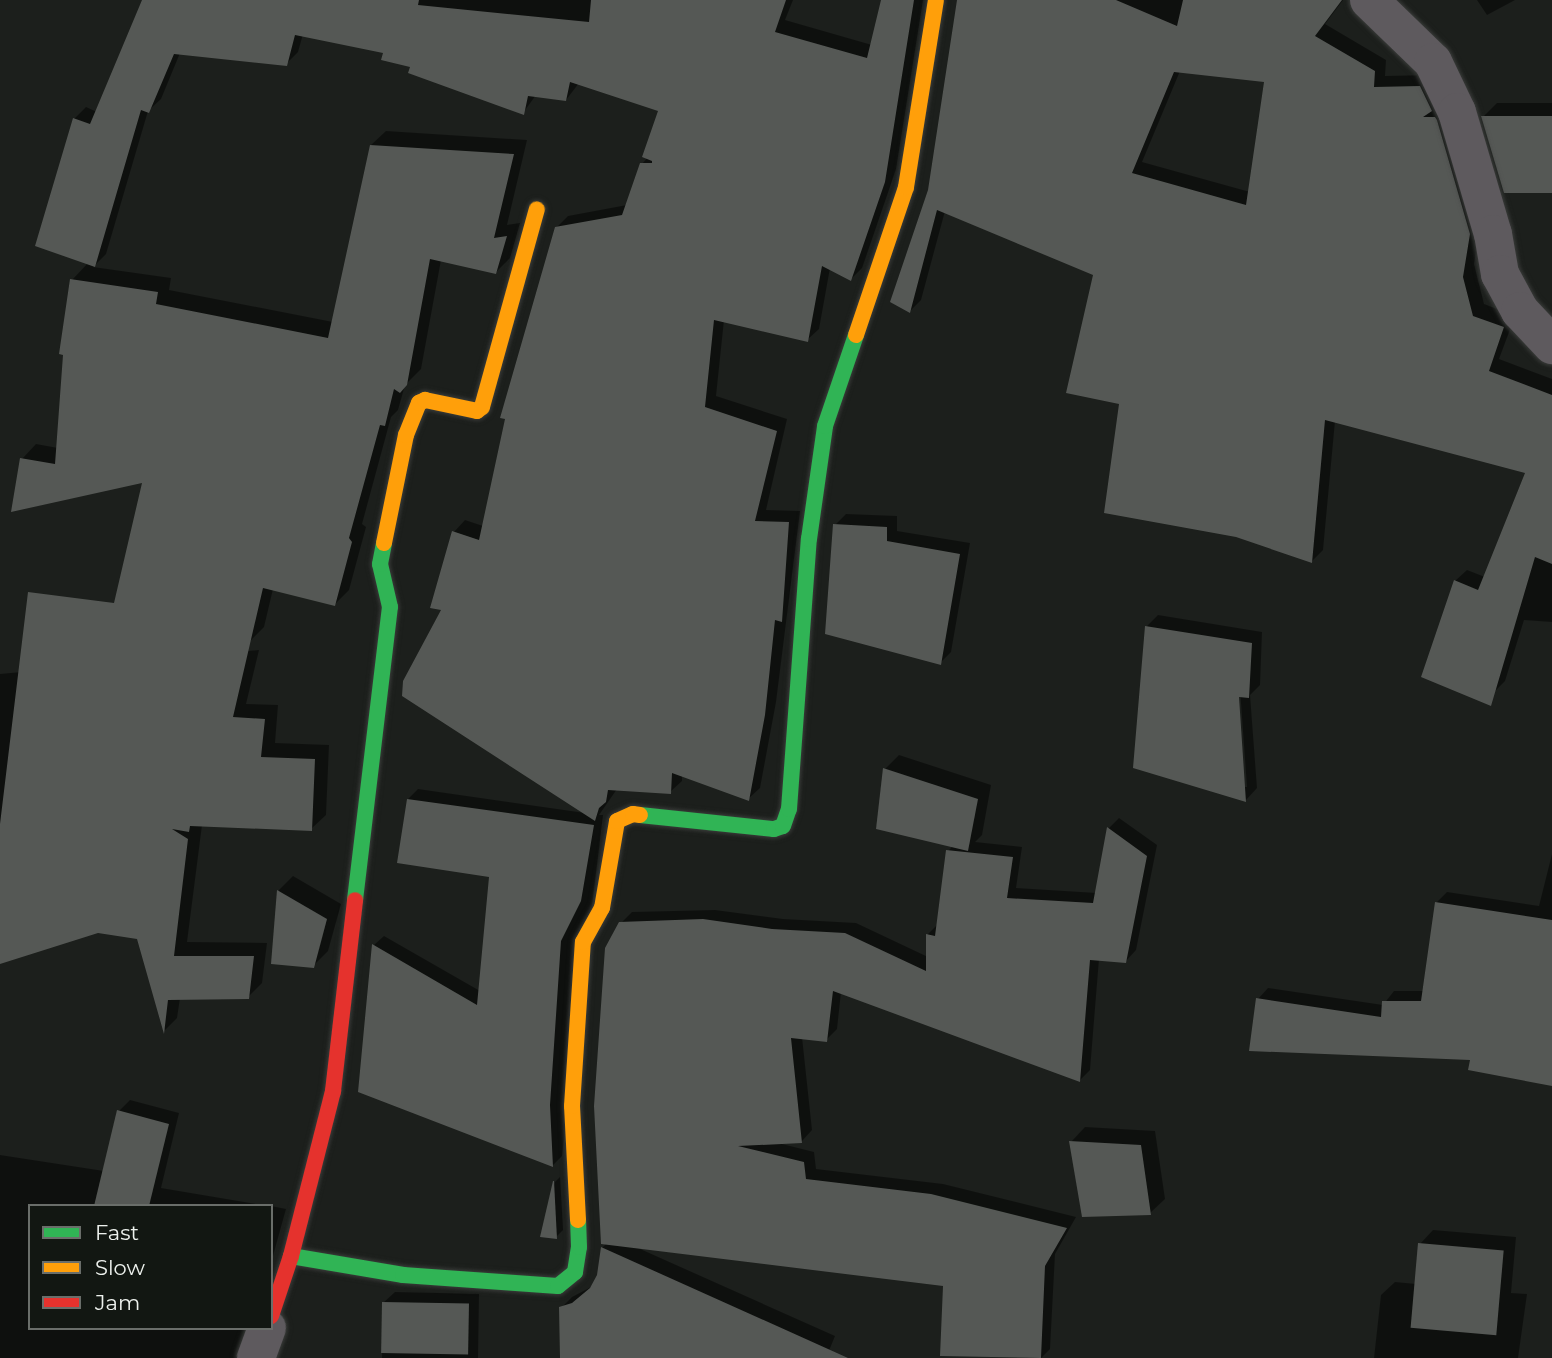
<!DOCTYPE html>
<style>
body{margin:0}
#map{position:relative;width:1552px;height:1358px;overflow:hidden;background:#1c1f1c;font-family:Montserrat,sans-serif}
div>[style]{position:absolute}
.shadow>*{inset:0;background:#0007}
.building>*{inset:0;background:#555855;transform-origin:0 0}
.roads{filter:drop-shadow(0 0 2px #3a3c3a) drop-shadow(0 0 2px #3a3c3a)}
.street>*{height:38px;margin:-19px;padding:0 19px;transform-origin:19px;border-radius:19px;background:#5e5a5e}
.fast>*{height:16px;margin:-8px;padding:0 8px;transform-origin:8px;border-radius:8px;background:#30b455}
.slow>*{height:16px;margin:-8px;padding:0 8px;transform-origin:8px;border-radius:8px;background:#ff9f0a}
.jam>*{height:16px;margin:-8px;padding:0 8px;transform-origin:8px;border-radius:8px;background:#e5322d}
span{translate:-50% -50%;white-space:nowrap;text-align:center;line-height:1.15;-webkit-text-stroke:5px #121712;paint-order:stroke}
.legend{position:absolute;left:28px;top:1204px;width:245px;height:126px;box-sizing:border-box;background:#121712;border:2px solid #6a6e6a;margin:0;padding:9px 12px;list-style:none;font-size:21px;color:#edf1ed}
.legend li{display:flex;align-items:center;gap:14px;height:35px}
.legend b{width:35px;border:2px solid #6a6e6a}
</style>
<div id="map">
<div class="shadow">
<div style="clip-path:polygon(144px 0,793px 0,785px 20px,872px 45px,883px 0,923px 0,896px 169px,862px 268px,851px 279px,830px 268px,819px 329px,807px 340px,724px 320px,716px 396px,787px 419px,766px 510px,800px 511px,776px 702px,760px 788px,748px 799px,682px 775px,682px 781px,670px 792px,617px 789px,599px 815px,603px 815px,562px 1156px,553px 1165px,374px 945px,384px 936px,480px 991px,491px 876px,408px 799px,418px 789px,585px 813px,444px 608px,454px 532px,465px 520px,483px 526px,556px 228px,568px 216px,627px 205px,642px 164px,648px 157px,660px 110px,579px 83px,566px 100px,536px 95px,523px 113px,385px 52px,303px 34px,298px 52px,286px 64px,180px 53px,161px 99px,148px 111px,106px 254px,93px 267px,171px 278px,169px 290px,333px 322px,371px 145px,386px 131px,527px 140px,507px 225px,520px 223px,510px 258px,496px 272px,441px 260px,421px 369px,405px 385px,398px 410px,391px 417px,362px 524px,366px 527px,349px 590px,335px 604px,273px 589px,264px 627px,250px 641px,144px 481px,22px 459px,36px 444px,58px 448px,72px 280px,88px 263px,74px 119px,86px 107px,97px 112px)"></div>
<div style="clip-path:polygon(evenodd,959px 0,1343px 0,1325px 24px,1386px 60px,1385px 76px,1432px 75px,1481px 221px,1474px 264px,1484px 304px,1515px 316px,1499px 359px,1552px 379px,1552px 622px,1524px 620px,1505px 681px,1493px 693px,1455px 581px,1467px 570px,1485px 577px,1527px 472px,1335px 421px,1323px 550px,1312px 561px,1121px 403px,1095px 273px,945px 211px,921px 300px,910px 311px,959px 0,1180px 71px,1266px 81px,1250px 192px,1142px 162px,1180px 71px)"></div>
<div style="clip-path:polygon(1477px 0,1515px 0,1487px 15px)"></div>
<div style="clip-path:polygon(1497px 103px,1552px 103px,1552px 191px,1483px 117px)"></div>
<div style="clip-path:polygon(846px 514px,897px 516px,897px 531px,970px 543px,951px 652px,940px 663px,835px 525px)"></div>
<div style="clip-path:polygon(evenodd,1158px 615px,1262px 632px,1260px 685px,1250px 695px,1257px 788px,1246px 800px,1147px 626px,1158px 615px,1237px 689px,1240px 689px,1247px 787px,1243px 787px,1237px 689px)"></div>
<div style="clip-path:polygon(259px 650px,246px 704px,278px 705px,275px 743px,329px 745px,326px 815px,311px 829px,202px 825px,187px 942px,267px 943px,262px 983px,248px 997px,180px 998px,177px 1018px,165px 1030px,138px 937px,98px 932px,0 952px,0 674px)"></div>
<div style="clip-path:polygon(899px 755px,991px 785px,982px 835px,975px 842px,1022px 847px,1016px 888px,1097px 893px,1109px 828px,1119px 818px,1157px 845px,1136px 950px,1126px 961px,1099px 959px,1090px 1070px,1080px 1080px,841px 992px,837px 1029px,826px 1040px,802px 1037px,812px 1130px,802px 1141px,778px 1143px,814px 1152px,816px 1169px,943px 1184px,1076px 1217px,1055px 1254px,1050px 1349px,1041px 1358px,942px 1354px,945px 1285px,638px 1248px,835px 1336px,826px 1358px,562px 1358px,561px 1308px,572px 1297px,593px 1286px,598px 1276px,602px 1248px,607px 1243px,621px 923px,632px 912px,715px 910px,783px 919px,856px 923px,928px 957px,928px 934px,939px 923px,948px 851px,953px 846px,885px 769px)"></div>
<div style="clip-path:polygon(1552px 854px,1552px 1084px,1472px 1058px,1258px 999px,1268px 988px,1383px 1005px,1394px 991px,1424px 991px,1436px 903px,1447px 892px,1539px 906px)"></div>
<div style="clip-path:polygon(293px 876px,341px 904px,328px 951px,313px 966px,273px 962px,279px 890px)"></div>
<div style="clip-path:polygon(130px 1100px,179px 1113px,161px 1188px,268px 1206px,30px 1206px,30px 1328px,250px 1328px,249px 1358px,0 1358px,0 1155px,104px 1171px,119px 1111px)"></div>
<div style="clip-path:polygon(1085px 1127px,1155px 1131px,1165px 1199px,1150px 1213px,1071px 1142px)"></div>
<div style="clip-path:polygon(560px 1177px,563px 1230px,556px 1237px,542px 1235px,555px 1182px)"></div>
<div style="clip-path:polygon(271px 1206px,286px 1209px,271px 1263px)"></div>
<div style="clip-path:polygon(1433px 1230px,1516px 1237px,1511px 1293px,1527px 1294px,1518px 1358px,1374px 1358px,1381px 1295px,1395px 1282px,1416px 1284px,1420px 1244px)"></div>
<div style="clip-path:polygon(395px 1292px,479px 1294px,478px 1358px,481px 1358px,382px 1358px,383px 1303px)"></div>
</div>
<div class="building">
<div style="clip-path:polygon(142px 0,419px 0,418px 5px,589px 22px,591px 0,786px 0,775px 32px,867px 58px,881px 0,914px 0,885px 182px,851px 281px,822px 266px,808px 342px,714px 320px,705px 407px,777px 431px,755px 521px,789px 522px,782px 622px,775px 620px,765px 715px,749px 801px,672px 773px,671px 794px,608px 790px,606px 802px,599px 808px,595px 821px,402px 696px,403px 681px,441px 610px,430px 608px,452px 531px,479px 540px,505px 419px,500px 418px,555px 227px,622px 215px,640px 163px,652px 163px,652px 161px,642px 157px,658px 111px,570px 82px,566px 101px,528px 96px,524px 115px,408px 73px,410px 67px,381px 60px,383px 53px,295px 35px,287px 66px,174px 54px,149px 113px,141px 110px,95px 267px,35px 246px,73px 118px,90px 124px)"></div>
<div style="clip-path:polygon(evenodd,957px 0,1116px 0,1177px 26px,1183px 0,1342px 0,1315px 36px,1375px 71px,1374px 87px,1420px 86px,1432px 111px,1423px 117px,1435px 117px,1437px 120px,1470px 234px,1463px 277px,1473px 316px,1504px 327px,1489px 371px,1552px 395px,1552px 564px,1535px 557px,1491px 706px,1421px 677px,1454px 580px,1478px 590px,1525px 473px,1325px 420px,1312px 563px,1236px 537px,1104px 513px,1119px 404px,1066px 393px,1093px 275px,937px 210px,910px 313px,890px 302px,928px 190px,957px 0,1174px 72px,1264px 82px,1246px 205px,1132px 173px,1174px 72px)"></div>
<div style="clip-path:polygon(1481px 116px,1552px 116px,1552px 193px,1504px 193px)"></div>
<div style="clip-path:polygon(370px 145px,514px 154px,494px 238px,507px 236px,496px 274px,430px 259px,407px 385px,400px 393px,394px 389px,385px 426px,380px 425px,349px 538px,352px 542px,335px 606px,263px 588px,233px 717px,265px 719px,261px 757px,315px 759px,312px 831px,190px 826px,189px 832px,172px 829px,188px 839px,174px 956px,254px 956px,249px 999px,168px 1000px,164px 1034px,137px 939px,98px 933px,0 964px,0 824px,28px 592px,114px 603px,142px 483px,11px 512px,20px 458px,55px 464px,63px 355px,59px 354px,70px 279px,158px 292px,156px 304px,328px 338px)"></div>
<div style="clip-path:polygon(833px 524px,887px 527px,887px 541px,960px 554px,941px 665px,825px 634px)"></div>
<div style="clip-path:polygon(1145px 626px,1252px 643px,1249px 698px,1239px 697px,1246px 802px,1133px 768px)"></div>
<div style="clip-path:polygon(883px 768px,978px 799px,968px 851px,876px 829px)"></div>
<div style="clip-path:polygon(407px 799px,594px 825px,581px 901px,561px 941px,550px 1105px,553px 1167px,358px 1092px,372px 944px,477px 1005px,489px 877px,397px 863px)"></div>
<div style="clip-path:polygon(1107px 827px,1147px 856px,1126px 963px,1090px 960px,1080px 1082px,833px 991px,827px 1042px,791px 1038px,802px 1143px,738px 1146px,804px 1162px,806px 1179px,931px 1194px,1067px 1228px,1045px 1266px,1041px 1358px,940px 1356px,943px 1286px,601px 1244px,594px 1106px,605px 948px,619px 922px,703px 919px,772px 929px,845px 933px,926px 971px,926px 934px,935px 936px,946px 850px,1013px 857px,1007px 898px,1093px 903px)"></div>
<div style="clip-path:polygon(277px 890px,327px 919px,314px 968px,271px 964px)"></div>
<div style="clip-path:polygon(1435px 902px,1552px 920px,1552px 1086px,1468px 1070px,1470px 1060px,1249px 1051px,1256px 998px,1381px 1017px,1382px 1001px,1421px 1001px)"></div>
<div style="clip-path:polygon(117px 1110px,169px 1124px,149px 1206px,94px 1206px)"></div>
<div style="clip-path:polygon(1069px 1141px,1141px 1145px,1151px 1215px,1082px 1217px)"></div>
<div style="clip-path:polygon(553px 1181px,554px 1181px,557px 1239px,540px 1237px)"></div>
<div style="left:1418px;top:1243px;width:86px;height:85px;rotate:5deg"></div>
<div style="clip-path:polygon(601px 1247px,848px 1358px,560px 1358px,559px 1307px,572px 1303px,590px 1288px,597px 1275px)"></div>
<div style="left:382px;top:1302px;width:87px;height:51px;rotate:1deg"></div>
</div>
<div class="roads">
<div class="street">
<div style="left:1369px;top:0;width:89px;rotate:44.1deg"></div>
<div style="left:1433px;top:62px;width:55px;rotate:64.4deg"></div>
<div style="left:1457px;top:112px;width:127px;rotate:73.6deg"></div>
<div style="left:1493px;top:234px;width:41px;rotate:80.1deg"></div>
<div style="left:1500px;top:274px;width:42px;rotate:61.6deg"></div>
<div style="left:1520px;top:311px;width:47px;rotate:46.7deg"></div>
<div style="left:256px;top:1358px;width:32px;rotate:-70deg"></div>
</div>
<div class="fast">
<div style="left:640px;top:815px;width:135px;rotate:6deg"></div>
<div style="left:774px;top:829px;width:9px;rotate:-18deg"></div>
<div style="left:783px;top:826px;width:18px;rotate:-71deg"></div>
<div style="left:789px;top:809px;width:271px;rotate:-85.8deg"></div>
<div style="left:809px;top:539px;width:114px;rotate:-81.9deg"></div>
<div style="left:825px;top:426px;width:96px;rotate:-71.2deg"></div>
<div style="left:355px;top:900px;width:295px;rotate:-83.2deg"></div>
<div style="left:390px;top:607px;width:44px;rotate:-103.1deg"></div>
<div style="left:380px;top:564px;width:21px;rotate:-79deg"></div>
<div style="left:291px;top:1256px;width:114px;rotate:9.6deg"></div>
<div style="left:403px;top:1275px;width:155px;rotate:4.1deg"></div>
<div style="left:558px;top:1286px;width:22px;rotate:-39deg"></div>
<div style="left:575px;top:1272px;width:25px;rotate:-81deg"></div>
<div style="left:579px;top:1247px;width:27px;rotate:-92deg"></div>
</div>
<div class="slow">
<div style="left:856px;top:335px;width:156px;rotate:-71.3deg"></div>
<div style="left:906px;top:187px;width:189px;rotate:-80.9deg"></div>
<div style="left:384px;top:543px;width:110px;rotate:-78.5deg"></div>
<div style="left:406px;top:435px;width:35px;rotate:-68deg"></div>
<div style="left:419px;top:403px;width:7px;rotate:-27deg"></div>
<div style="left:425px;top:400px;width:53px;rotate:11.9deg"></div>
<div style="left:477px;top:411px;width:6px;rotate:-39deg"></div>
<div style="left:482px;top:407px;width:205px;rotate:-74.5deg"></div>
<div style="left:578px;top:1220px;width:114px;rotate:-93deg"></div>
<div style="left:572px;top:1106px;width:164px;rotate:-86.2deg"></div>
<div style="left:583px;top:942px;width:39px;rotate:-61deg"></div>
<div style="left:602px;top:908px;width:88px;rotate:-80.2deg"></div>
<div style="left:617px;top:821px;width:17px;rotate:-24deg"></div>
<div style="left:633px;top:814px;width:7px;rotate:8deg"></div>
</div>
<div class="jam">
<div style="left:271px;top:1316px;width:63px;rotate:-71.6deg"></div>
<div style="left:291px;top:1256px;width:170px;rotate:-75.7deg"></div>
<div style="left:333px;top:1091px;width:192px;rotate:-83.4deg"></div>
</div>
</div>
<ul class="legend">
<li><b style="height:9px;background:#30b455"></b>Fast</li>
<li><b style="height:9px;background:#ff9f0a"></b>Slow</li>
<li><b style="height:9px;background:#e5322d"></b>Jam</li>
</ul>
</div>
